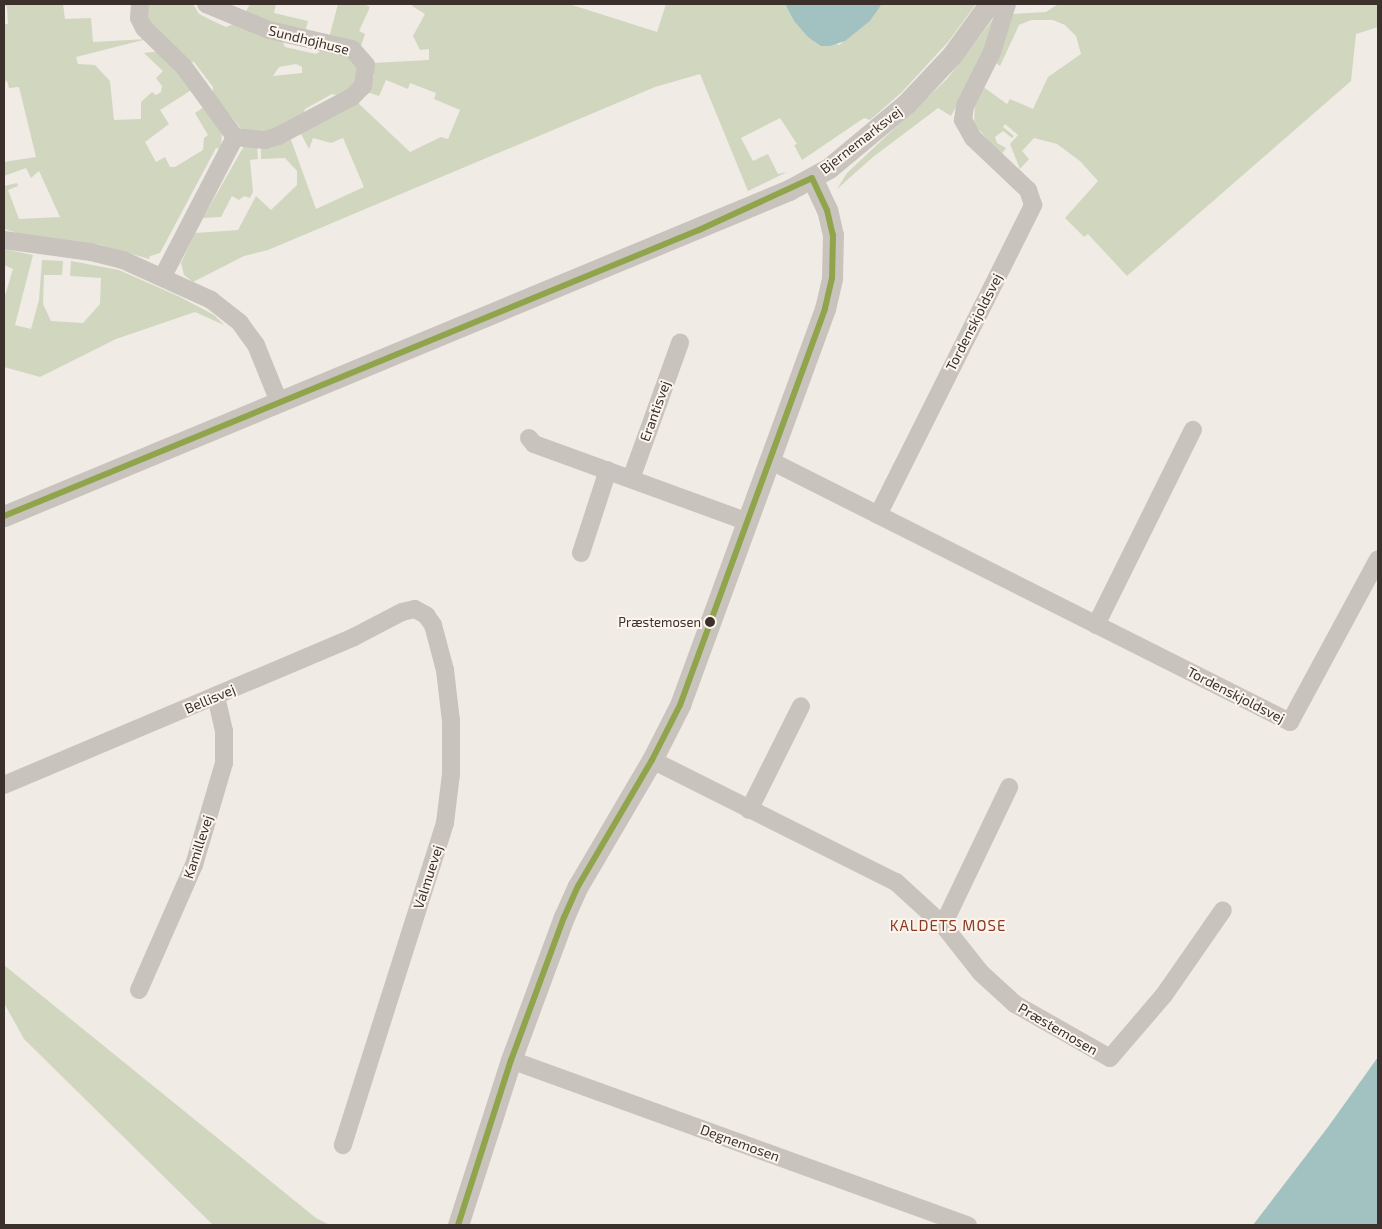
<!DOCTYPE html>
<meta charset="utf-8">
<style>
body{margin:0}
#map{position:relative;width:1382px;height:1229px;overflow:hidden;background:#f0ebe5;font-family:"Exo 2",sans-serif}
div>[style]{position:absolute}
.green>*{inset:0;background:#d1d6bf}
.water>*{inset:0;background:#a1c2c1}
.minor>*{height:18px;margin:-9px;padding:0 9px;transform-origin:9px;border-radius:9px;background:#c9c3be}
.tertiary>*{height:21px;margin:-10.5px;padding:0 10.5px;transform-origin:10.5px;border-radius:10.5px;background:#c9c3be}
.bus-1>*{height:6px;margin:-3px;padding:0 3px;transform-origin:3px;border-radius:3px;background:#90a44c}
.dots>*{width:14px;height:14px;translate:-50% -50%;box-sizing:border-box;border:2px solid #fbf5ee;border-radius:50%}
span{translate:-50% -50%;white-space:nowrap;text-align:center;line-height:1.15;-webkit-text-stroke:4px #fbf5ee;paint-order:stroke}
.bus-label{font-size:13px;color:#3b302b}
.right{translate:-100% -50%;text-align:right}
.street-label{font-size:14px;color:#3b302b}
.neighbourhood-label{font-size:15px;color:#8c3b22;letter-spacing:1px}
.frame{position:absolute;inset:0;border:5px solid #3b302b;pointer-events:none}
</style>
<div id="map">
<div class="green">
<div style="clip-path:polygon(4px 4px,63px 4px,65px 19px,91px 18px,93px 42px,147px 39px,76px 57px,78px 64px,95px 65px,110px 81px,114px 120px,141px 119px,141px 102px,152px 92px,156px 95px,161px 92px,162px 86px,156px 78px,163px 71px,144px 53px,160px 51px,193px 89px,160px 110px,169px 124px,145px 142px,156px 162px,165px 157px,170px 167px,175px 167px,203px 150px,204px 138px,208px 135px,195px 113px,204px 107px,222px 132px,221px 149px,216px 148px,160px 253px,150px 256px,149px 259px,98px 244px,37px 239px,4px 229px,4px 186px,17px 183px,18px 186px,8px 190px,19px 219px,60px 217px,39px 171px,31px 178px,26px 168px,4px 176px,4px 162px,36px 157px,19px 87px,9px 88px,7px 81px,4px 82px,4px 24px,8px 24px,7px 7px)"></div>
<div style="clip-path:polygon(evenodd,148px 4px,193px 4px,199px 14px,213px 21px,226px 27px,234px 24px,282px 41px,285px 47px,316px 54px,322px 50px,345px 52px,358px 62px,359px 81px,340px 96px,332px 94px,305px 109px,303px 116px,270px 133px,243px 131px,213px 93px,213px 87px,194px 62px,188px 61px,152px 27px,146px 10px,148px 4px,296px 64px,302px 67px,302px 73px,273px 76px,279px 67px,296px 64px)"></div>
<div style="clip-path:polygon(250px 4px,276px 4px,274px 13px,308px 21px,305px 32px,244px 15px)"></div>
<div style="clip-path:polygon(338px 4px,364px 4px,370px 7px,359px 31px,365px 34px,361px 46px,329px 38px)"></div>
<div style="clip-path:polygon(413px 4px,569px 4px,657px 32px,666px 4px,785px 4px,794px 21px,839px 45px,870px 21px,882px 4px,976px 4px,948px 42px,902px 92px,870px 120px,864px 118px,802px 160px,794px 145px,797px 144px,780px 118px,741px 138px,753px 161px,768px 154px,778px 174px,787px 172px,748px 191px,700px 74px,655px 87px,268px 250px,244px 256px,193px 282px,184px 275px,181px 263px,195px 233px,238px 230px,256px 196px,271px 210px,297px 185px,297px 171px,285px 158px,261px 159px,261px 146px,290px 137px,316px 209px,364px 187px,343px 138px,331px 143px,313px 138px,309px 149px,300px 132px,356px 101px,410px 152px,441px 137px,448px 139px,460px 110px,434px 99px,436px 93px,410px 83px,408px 89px,386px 80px,379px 96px,367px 92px,374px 76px,373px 63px,429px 60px,429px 49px,420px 50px,413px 36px,425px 14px,412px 6px)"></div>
<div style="clip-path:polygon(1058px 4px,1378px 4px,1378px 27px,1356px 34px,1351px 81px,1127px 276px,1088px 234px,1084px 237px,1065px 218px,1098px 181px,1080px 161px,1057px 144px,1034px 138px,1022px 151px,1029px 159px,1020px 169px,1010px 144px,1018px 135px,1005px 124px,1003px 127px,1014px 136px,1012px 138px,1003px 131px,995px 137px,997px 143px,1006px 148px,1001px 155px,974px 124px,975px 104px,982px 86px,1007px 104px,1010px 99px,1033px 109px,1048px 77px,1081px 54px,1076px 36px,1065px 25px,1053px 20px,1031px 20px,1019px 25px,1000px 66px,996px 63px,1013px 14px,1046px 12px)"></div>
<div style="clip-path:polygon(1000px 10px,976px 70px,951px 116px,938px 108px,873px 157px,837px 189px,847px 173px,947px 79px)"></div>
<div style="clip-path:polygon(244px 146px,257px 146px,258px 159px,250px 160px,253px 192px,250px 198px,244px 196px,239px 200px,232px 196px,221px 217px,203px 218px)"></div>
<div style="clip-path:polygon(4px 249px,33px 255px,15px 325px,31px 329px,39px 300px,42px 260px,63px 261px,62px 275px,44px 275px,43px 304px,51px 321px,83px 323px,100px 304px,101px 278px,70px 276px,71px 261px,119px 270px,180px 297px,214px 315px,240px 341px,224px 325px,195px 312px,116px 339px,40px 377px,4px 367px,4px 299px,13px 269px,4px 265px)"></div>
<div style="clip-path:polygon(4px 965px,316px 1218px,330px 1225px,213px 1225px,24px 1039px,4px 1003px)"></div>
</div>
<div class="water">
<div style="clip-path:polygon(785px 4px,882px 4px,870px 21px,845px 41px,830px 46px,821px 46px,808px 37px,794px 21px)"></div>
<div style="clip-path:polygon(1378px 1057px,1378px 1225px,1253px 1225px,1328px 1127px)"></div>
</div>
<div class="minor">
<div style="left:140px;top:4px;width:14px;rotate:94deg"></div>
<div style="left:139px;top:18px;width:11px;rotate:63deg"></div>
<div style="left:144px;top:28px;width:56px;rotate:44.3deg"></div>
<div style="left:184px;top:67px;width:87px;rotate:53.9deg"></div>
<div style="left:235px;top:137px;width:30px;rotate:6deg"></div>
<div style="left:265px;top:140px;width:14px;rotate:-17deg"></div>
<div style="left:278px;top:136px;width:84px;rotate:-27.8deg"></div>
<div style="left:352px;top:97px;width:16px;rotate:-45deg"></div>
<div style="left:363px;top:86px;width:21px;rotate:-82deg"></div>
<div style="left:366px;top:65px;width:21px;rotate:-131deg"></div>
<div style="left:352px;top:49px;width:85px;rotate:-167.1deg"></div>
<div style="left:269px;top:30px;width:68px;rotate:-157.6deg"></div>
<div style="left:4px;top:240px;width:88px;rotate:7.9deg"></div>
<div style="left:91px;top:252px;width:33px;rotate:14deg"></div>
<div style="left:123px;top:260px;width:97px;rotate:24.4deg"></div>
<div style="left:211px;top:300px;width:37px;rotate:38deg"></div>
<div style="left:240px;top:323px;width:27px;rotate:54deg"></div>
<div style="left:256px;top:345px;width:61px;rotate:68deg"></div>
<div style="left:163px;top:276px;width:157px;rotate:-62.6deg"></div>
<div style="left:529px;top:438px;width:8px;rotate:50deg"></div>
<div style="left:534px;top:444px;width:228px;rotate:20deg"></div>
<div style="left:771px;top:461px;width:581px;rotate:26.7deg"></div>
<div style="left:1290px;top:722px;width:185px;rotate:-61.6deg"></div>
<div style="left:631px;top:479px;width:145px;rotate:-70.2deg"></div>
<div style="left:878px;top:515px;width:347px;rotate:-63.4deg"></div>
<div style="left:1033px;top:205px;width:16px;rotate:-108deg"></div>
<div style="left:1028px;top:190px;width:76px;rotate:-136.6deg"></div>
<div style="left:973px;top:138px;width:21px;rotate:-119deg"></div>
<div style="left:963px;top:120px;width:14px;rotate:-82deg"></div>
<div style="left:965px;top:106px;width:60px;rotate:-63.4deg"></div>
<div style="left:992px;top:52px;width:50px;rotate:-72.6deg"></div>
<div style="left:581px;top:553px;width:87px;rotate:-72deg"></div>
<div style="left:1096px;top:625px;width:218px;rotate:-63.6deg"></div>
<div style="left:652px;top:760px;width:273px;rotate:26.6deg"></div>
<div style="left:896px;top:882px;width:64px;rotate:42.5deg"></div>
<div style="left:943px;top:925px;width:61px;rotate:51.6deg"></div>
<div style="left:981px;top:973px;width:46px;rotate:42.4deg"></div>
<div style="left:1015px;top:1004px;width:109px;rotate:29.6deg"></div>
<div style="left:1110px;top:1058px;width:83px;rotate:-49.4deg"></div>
<div style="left:1164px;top:995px;width:103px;rotate:-55.2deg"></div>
<div style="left:4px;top:785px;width:380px;rotate:-22.9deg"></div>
<div style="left:354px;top:637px;width:54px;rotate:-27.5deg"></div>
<div style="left:402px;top:612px;width:13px;rotate:-13deg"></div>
<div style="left:415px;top:609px;width:13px;rotate:29deg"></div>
<div style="left:426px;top:615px;width:12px;rotate:55deg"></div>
<div style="left:433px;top:625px;width:47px;rotate:75.1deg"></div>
<div style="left:445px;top:670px;width:51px;rotate:83.3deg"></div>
<div style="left:451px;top:721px;width:53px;rotate:90deg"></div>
<div style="left:451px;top:774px;width:49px;rotate:97deg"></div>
<div style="left:445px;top:823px;width:338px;rotate:107.6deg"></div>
<div style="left:749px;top:810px;width:116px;rotate:-63.4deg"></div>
<div style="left:943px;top:925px;width:153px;rotate:-64.4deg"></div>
<div style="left:139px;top:990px;width:137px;rotate:-66.3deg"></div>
<div style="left:194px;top:865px;width:106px;rotate:-73.6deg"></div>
<div style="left:224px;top:763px;width:32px;rotate:-90deg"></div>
<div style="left:224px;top:731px;width:35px;rotate:-103deg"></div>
<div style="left:511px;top:1060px;width:486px;rotate:19.9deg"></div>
</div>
<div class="tertiary">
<div style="left:4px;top:516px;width:850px;rotate:-22.55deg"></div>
<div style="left:789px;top:190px;width:46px;rotate:-28.8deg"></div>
<div style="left:829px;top:168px;width:102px;rotate:-39.8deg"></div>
<div style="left:907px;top:103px;width:66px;rotate:-46.8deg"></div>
<div style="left:952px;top:55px;width:63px;rotate:-54deg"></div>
<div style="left:458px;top:1225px;width:173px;rotate:-72.2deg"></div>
<div style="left:511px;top:1060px;width:153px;rotate:-69.7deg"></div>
<div style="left:564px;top:917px;width:34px;rotate:-66deg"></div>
<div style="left:578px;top:886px;width:146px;rotate:-59.6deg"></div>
<div style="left:652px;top:760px;width:62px;rotate:-63deg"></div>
<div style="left:680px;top:705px;width:422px;rotate:-69.9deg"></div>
<div style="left:825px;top:309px;width:32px;rotate:-77deg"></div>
<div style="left:832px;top:278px;width:43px;rotate:-88.7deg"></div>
<div style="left:833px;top:235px;width:26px;rotate:-103deg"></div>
<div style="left:827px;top:210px;width:35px;rotate:-115deg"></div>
</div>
<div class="bus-1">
<div style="left:4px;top:516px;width:752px;rotate:-22.37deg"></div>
<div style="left:699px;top:230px;width:124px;rotate:-24.7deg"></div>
<div style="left:812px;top:178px;width:35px;rotate:65deg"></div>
<div style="left:827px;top:210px;width:26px;rotate:77deg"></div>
<div style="left:833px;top:235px;width:43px;rotate:91.3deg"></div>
<div style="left:832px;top:278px;width:32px;rotate:103deg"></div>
<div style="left:825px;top:309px;width:422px;rotate:110.1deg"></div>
<div style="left:680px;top:705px;width:62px;rotate:117deg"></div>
<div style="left:652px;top:760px;width:146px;rotate:120.4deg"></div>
<div style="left:578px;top:886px;width:34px;rotate:114deg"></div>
<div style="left:564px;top:917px;width:153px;rotate:110.3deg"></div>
<div style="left:511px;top:1060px;width:173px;rotate:107.8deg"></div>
</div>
<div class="dots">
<div style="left:710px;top:622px;background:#3b302b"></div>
</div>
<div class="bus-label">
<span class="right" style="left:701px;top:622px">Præstemosen</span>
</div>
<div class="street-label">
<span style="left:309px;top:40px;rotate:14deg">Sundhøjhuse</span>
<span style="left:861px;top:140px;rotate:-38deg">Bjernemarksvej</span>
<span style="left:974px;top:322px;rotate:-63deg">Tordenskjoldsvej</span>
<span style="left:655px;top:411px;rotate:-70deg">Erantisvej</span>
<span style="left:1236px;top:695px;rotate:27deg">Tordenskjoldsvej</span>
<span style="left:210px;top:699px;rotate:-23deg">Bellisvej</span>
<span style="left:198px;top:847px;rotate:-72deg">Kamillevej</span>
<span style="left:428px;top:877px;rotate:-72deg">Valmuevej</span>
<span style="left:1058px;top:1029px;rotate:30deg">Præstemosen</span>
<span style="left:740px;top:1143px;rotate:20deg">Degnemosen</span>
</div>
<div class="neighbourhood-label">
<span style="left:948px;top:926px">KALDETS MOSE</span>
</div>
<div class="frame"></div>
</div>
